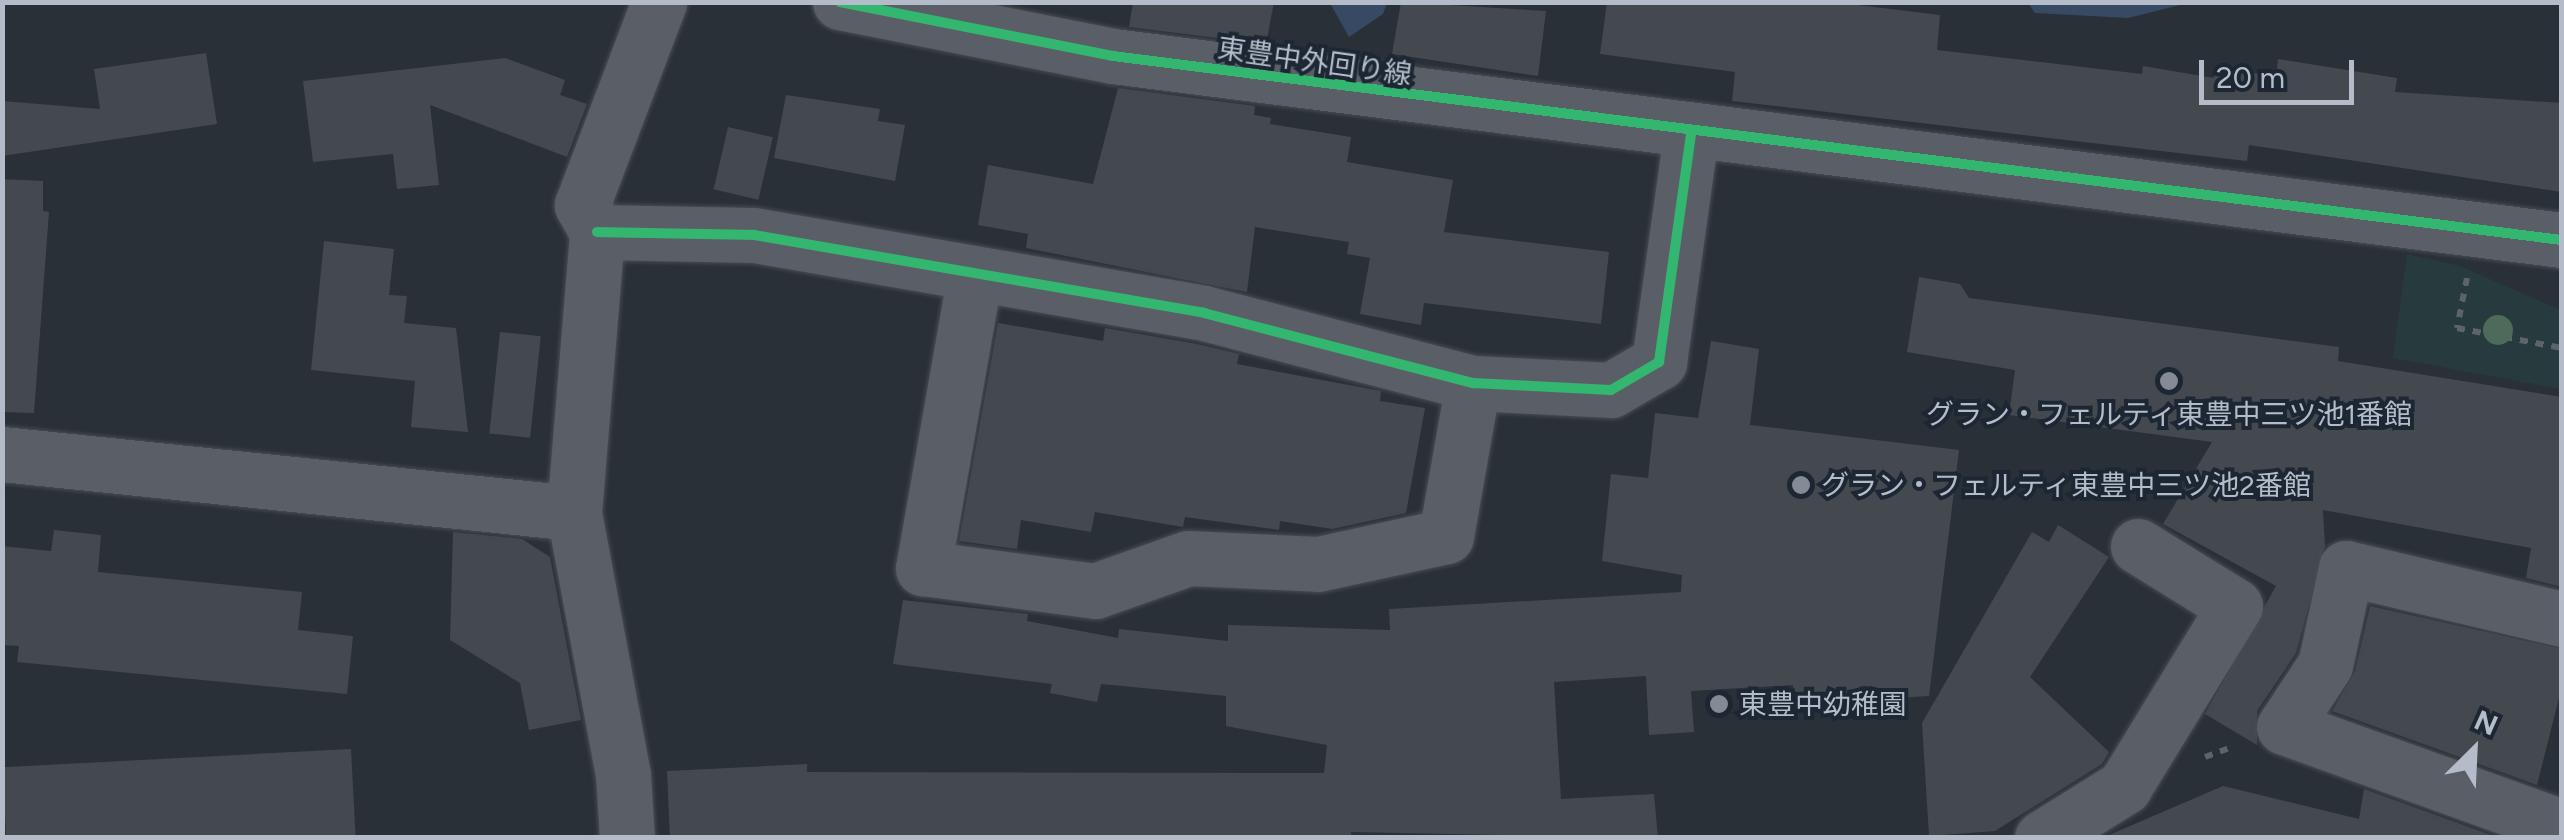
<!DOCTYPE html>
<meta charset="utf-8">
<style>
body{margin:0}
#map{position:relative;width:2564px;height:840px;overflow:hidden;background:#2a3038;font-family:Figtree,"Noto Sans JP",sans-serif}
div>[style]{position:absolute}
.green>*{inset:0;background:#273a3e}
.water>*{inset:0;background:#384963}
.building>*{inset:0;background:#444950;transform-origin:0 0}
.path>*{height:6px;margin-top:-3px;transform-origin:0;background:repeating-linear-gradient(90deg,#5d636a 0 8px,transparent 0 16px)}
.roads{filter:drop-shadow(0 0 2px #484c53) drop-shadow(0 0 2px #484c53)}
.street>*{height:55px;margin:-27.5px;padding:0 27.5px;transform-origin:27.5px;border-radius:27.5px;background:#5a5e66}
.cycleway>*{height:10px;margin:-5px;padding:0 5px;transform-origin:5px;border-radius:5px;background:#33b770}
.trees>*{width:30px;height:30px;margin:-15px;border-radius:50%;background:#4e6a5a}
.dots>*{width:28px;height:28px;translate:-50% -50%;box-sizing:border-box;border:5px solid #1d2633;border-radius:50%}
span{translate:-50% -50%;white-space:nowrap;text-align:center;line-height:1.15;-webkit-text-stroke:8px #1d2633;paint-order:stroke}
.street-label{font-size:28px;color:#b4bcc9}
.poi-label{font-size:28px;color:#b4bcc9}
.left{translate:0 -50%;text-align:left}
.frame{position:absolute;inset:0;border:5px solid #b4bcc9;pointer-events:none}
.north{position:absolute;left:2424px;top:700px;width:100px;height:100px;-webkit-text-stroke:8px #1d2633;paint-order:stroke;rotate:24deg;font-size:28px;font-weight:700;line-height:40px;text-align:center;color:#b4bcc9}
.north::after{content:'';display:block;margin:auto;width:35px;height:45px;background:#b4bcc9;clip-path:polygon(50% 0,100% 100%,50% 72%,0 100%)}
.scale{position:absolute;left:2199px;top:60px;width:155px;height:45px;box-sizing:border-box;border:5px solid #b4bcc9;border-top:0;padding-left:12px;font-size:30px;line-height:35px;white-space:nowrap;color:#b4bcc9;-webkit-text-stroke:8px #1d2633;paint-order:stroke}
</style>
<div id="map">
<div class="green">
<div style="clip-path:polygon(2407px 254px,2460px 266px,2561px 310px,2561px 389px,2393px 358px)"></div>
</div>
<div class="water">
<div style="clip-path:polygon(1330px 3px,1387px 3px,1383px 14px,1349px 37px)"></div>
<div style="clip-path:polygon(2028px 3px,2188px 3px,2128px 18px,2035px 13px)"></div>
</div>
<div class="building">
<div style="clip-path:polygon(1133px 2px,1274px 2px,1266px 44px,1129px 27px)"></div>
<div style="clip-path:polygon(1401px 2px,1546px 11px,1538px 76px,1392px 54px)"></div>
<div style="clip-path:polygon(1607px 2px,1833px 2px,1940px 15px,1937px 50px,2142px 74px,2143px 66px,2214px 78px,2215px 68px,2276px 76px,2278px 59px,2397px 78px,2395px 92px,2562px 103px,2562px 192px,2249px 145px,2247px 161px,1732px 101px,1735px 72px,1600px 54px)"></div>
<div style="clip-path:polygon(206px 53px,217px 124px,2px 156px,2px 101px,100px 109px,94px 69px)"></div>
<div style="clip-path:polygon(505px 58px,565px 80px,560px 95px,587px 104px,567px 157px,430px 105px,439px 185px,397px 189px,393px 154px,313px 162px,303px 81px)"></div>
<div style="clip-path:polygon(1118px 88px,1255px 106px,1254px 115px,1271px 118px,1270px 124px,1351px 137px,1347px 162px,1453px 180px,1444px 232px,1609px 252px,1601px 324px,1424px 303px,1421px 325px,1360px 314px,1370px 258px,1347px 254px,1349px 242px,1255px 227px,1247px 292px,1026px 248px,1028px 234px,978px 225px,988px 165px,1093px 184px)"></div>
<div style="clip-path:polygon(786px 95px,880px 109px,878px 121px,905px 125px,895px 181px,774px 158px)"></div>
<div style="left:728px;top:127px;width:46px;height:64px;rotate:13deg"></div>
<div style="clip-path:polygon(2px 179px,43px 181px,43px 211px,49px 212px,34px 413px,2px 412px)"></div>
<div style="clip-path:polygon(324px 241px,394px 249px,389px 295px,407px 296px,404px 323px,456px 328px,468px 432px,411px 427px,415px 381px,311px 370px)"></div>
<div style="clip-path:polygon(1919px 277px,1960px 284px,1969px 298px,2339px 347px,2338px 361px,2562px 397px,2562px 587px,2526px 578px,2531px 548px,2323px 510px,2325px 546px,2296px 653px,2257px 711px,2257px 745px,2205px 714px,2276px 586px,2163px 524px,2212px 442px,2009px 415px,2015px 370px,1907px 352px)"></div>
<div style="clip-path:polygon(998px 323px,1103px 341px,1105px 328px,1197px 344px,1239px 354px,1237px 364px,1381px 391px,1380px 401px,1425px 408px,1406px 513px,1332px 529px,1280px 521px,1279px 530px,1185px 517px,1183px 527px,1095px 512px,1091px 532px,1021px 520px,1017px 549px,959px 541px)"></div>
<div style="left:500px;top:332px;width:41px;height:102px;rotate:6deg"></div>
<div style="clip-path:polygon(1711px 341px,1759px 349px,1750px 425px,1959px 450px,1929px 696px,1794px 704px,1793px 685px,1691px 691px,1694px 732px,1649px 735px,1646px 676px,1554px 682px,1561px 799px,1654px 794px,1658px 838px,1351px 832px,1351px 838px,670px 838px,667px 771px,807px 764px,807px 772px,1324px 773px,1327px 745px,1226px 726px,1226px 696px,1101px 684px,1097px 702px,1050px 693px,1052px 684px,893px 664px,903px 600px,1028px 614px,1027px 621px,1118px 638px,1119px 629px,1228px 641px,1228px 625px,1390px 630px,1389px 609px,1681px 592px,1682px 575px,1602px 561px,1611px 474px,1648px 478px,1655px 413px,1698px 418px)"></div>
<div style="clip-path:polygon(2058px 525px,2109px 557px,2030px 677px,2109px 752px,2102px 764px,1995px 831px,1929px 836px,1922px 723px,2032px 532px,2049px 542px)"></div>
<div style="clip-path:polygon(54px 530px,101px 535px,98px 572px,302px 592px,298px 630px,353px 636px,347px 694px,17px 662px,19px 646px,2px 645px,2px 546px,51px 551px)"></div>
<div style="clip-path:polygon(453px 532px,522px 539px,550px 557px,581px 720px,529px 730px,520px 683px,450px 640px)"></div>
<div style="clip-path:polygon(2370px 606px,2562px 649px,2562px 686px,2537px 785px,2332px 711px,2355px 672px)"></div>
<div style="left:351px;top:749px;width:89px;height:349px;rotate:87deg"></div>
<div style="clip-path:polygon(2223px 786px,2359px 819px,2364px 789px,2499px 838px,2102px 838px)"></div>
</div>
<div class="path">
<div style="left:2467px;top:278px;width:51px;rotate:101.3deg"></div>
<div style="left:2457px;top:328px;width:107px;rotate:10.8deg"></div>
<div style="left:2205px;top:757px;width:32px;rotate:-20deg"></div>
</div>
<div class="roads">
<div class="street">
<div style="left:840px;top:2px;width:278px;rotate:11.2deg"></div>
<div style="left:1113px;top:56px;width:1461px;rotate:7.24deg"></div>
<div style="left:597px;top:232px;width:157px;rotate:1.1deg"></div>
<div style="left:754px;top:235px;width:457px;rotate:9.8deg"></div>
<div style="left:1204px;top:313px;width:278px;rotate:14.6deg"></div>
<div style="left:1473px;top:383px;width:138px;rotate:2.9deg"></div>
<div style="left:1611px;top:390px;width:56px;rotate:-30.3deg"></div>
<div style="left:1659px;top:362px;width:230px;rotate:-82deg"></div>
<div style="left:975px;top:274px;width:299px;rotate:100deg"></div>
<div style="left:923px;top:568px;width:174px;rotate:7.6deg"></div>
<div style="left:1095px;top:591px;width:99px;rotate:-19.5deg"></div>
<div style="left:1188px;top:558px;width:130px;rotate:2.6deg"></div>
<div style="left:1318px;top:564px;width:131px;rotate:-12.3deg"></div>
<div style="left:1446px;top:536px;width:155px;rotate:-80deg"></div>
<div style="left:2px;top:454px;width:575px;rotate:5.89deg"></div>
<div style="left:2562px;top:619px;width:222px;rotate:-166.7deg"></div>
<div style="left:2346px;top:568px;width:99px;rotate:102.2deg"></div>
<div style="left:2325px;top:665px;width:74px;rotate:123.5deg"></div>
<div style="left:2284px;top:727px;width:295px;rotate:19.8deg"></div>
<div style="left:627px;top:838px;width:63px;rotate:-93.6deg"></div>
<div style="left:623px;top:775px;width:267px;rotate:-100.6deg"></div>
<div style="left:574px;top:513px;width:282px;rotate:-85.3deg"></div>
<div style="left:597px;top:232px;width:31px;rotate:-119deg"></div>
<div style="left:582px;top:205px;width:217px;rotate:-69.2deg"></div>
<div style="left:2042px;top:838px;width:97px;rotate:-31.9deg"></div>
<div style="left:2124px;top:787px;width:212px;rotate:-58.5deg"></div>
<div style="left:2235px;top:606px;width:114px;rotate:-148.3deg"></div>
</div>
</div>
<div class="cycleway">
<div style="left:840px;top:2px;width:278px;rotate:11.2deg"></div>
<div style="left:1113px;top:56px;width:1461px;rotate:7.24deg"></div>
<div style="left:597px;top:232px;width:157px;rotate:1.1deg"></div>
<div style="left:754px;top:235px;width:457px;rotate:9.8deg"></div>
<div style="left:1204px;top:313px;width:278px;rotate:14.6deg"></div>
<div style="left:1473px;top:383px;width:138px;rotate:2.9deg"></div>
<div style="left:1611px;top:390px;width:56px;rotate:-30.3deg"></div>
<div style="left:1659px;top:362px;width:230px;rotate:-82deg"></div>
</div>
<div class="trees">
<div style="left:2498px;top:330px"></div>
</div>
<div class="dots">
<div style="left:2169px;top:381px;background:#848b96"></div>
<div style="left:1801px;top:485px;background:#848b96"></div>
<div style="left:1719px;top:704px;background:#848b96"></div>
</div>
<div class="street-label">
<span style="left:1315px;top:61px;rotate:8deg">東豊中外回り線</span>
</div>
<div class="poi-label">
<span style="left:2169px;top:414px">グラン・フェルティ東豊中三ツ池1番館</span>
<span class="left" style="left:1821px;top:485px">グラン・フェルティ東豊中三ツ池2番館</span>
<span class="left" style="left:1739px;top:704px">東豊中幼稚園</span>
</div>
<div class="frame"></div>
<div class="north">N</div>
<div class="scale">20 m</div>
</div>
